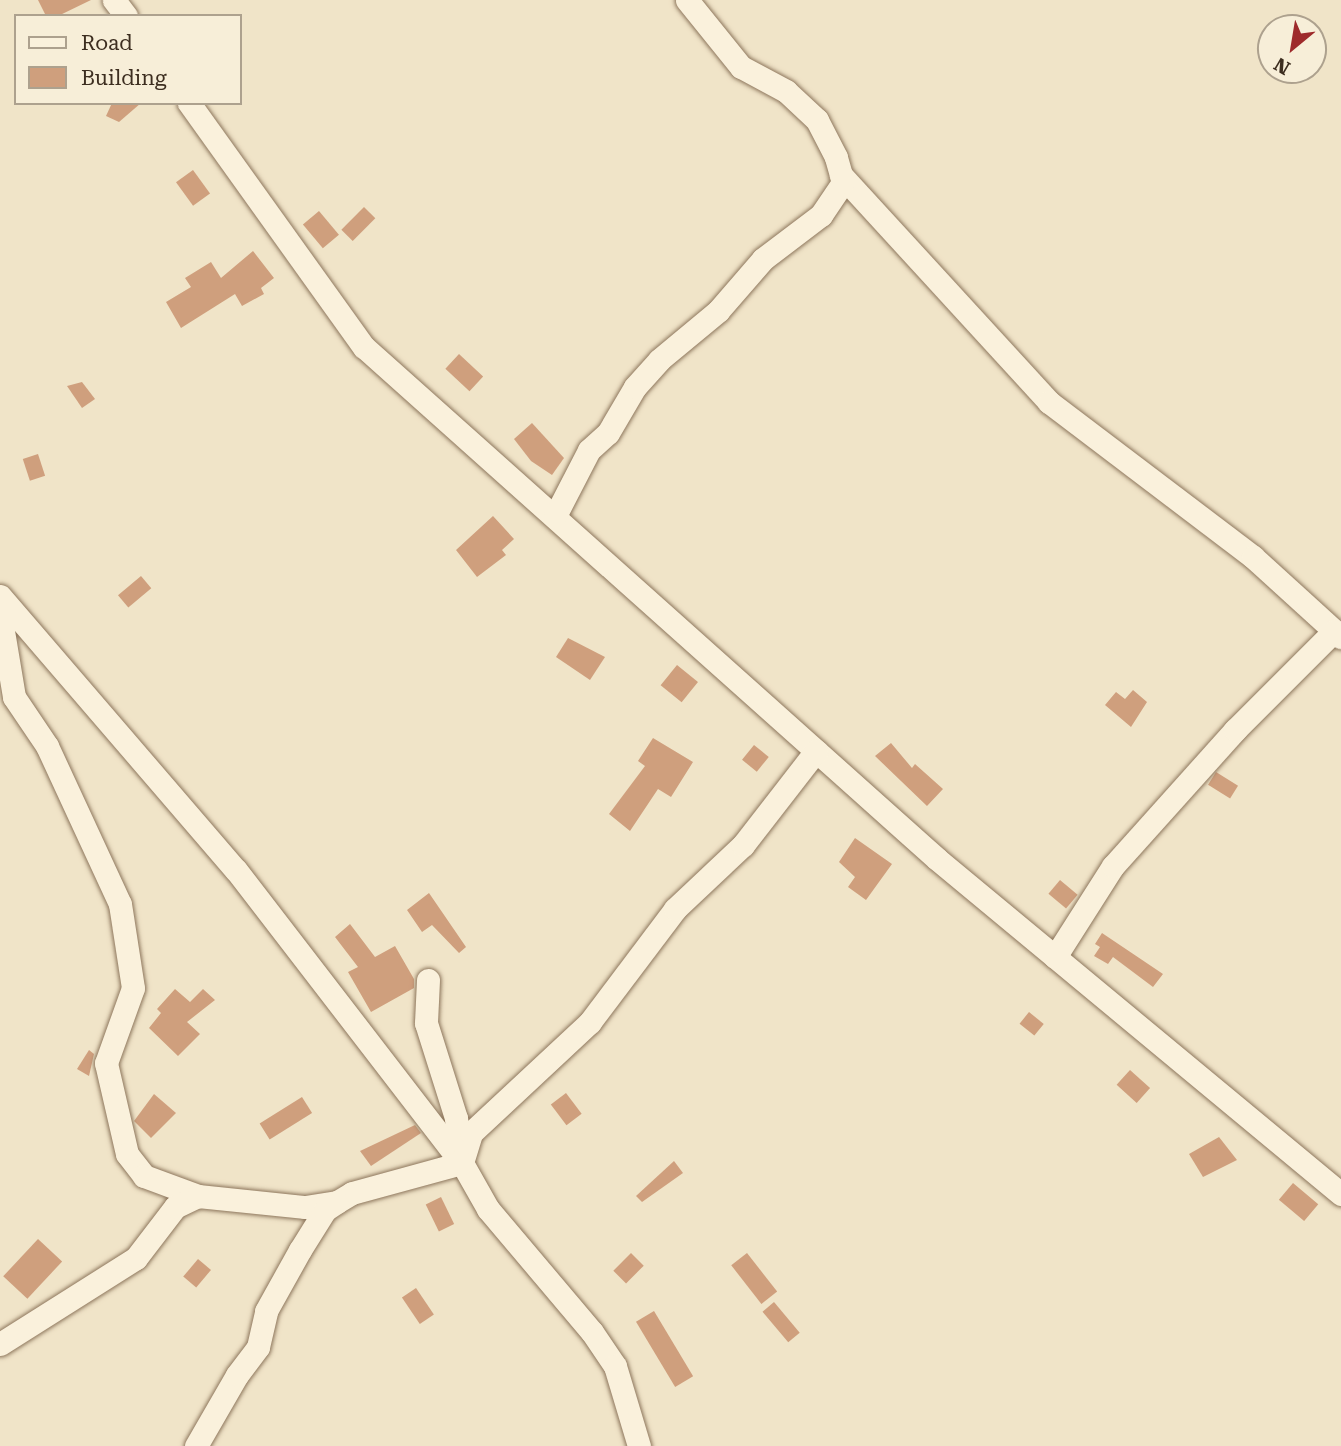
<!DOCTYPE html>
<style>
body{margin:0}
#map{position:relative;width:1341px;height:1446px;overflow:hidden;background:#f0e4c8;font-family:"Roboto Serif",serif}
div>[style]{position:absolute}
.building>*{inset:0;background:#cf9f7d;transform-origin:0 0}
.roads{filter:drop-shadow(0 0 2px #8d765c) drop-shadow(0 0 2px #8d765c)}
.minor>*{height:23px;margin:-11.5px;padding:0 11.5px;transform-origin:11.5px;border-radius:11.5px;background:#faf1dc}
span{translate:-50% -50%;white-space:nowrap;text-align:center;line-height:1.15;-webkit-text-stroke:5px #f7eed8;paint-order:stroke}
.legend{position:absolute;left:14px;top:14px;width:228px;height:91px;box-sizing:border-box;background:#f7eed8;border:2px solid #ada18e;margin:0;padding:9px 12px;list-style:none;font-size:21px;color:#3d2e20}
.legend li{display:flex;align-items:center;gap:14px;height:35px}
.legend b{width:35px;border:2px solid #ada18e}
.north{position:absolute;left:1257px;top:14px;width:70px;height:70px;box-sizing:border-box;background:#f7eed8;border:2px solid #ada18e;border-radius:50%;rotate:210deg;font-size:19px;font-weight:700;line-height:28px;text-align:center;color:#3d2e20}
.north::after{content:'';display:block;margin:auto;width:24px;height:32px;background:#9e2a2b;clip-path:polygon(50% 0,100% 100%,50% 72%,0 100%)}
</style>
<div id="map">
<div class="building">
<div style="clip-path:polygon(38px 0,91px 0,58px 16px,46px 16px)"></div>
<div style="clip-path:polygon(112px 103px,141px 103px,119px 122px,106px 116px)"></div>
<div style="left:193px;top:170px;width:29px;height:21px;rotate:54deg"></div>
<div style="left:364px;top:207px;width:16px;height:32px;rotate:45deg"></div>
<div style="left:319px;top:211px;width:31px;height:21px;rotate:50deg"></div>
<div style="clip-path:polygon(253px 251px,274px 278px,261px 288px,264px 294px,242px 306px,235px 294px,181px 328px,166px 302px,191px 287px,185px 278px,211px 262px,221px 278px)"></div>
<div style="left:459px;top:354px;width:33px;height:20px;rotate:43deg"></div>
<div style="clip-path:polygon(82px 382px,95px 399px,82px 408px,67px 386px)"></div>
<div style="clip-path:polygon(532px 423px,564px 458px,552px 475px,531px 461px,514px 439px)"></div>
<div style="left:38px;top:454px;width:23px;height:16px;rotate:72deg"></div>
<div style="clip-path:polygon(493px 516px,514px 539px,502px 550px,506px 555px,477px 577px,456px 550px)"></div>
<div style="left:141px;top:576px;width:16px;height:30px;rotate:50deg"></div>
<div style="clip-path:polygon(568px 638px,605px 657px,590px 680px,556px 657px)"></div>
<div style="left:677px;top:665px;width:27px;height:26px;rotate:39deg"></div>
<div style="clip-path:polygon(1133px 690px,1147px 702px,1131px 727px,1105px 705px,1116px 692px,1125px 699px)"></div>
<div style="clip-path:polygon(653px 738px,693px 762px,671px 797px,658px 789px,630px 831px,609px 814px,645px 766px,638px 761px)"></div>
<div style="clip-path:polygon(891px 743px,912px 768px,915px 764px,943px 789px,927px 806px,875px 756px)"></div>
<div style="left:754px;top:745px;width:19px;height:19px;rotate:39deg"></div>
<div style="left:1216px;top:772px;width:26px;height:15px;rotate:32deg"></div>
<div style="clip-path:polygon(855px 838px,892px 864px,866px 900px,848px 887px,855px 877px,839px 862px)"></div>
<div style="left:1060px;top:880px;width:23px;height:18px;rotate:40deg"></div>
<div style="clip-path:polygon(429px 893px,466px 947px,459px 953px,432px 925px,422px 932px,407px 910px)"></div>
<div style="clip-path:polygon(350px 924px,375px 957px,395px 946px,414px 979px,414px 988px,371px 1012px,348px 972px,358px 967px,335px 937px)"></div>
<div style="clip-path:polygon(1102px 933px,1163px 974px,1153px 987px,1113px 957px,1108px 964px,1094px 956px,1100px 947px,1095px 944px)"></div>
<div style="clip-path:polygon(175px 989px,190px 1002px,203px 989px,215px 1000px,187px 1022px,200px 1034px,178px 1056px,149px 1028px,161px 1013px,157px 1009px)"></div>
<div style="left:1029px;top:1012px;width:19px;height:15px;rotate:39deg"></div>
<div style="clip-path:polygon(89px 1050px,94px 1054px,89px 1076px,77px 1069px)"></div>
<div style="left:1130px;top:1070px;width:27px;height:20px;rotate:42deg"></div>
<div style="left:566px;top:1093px;width:26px;height:19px;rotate:53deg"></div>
<div style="clip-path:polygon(154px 1094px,176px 1113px,151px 1138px,134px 1121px)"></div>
<div style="left:302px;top:1097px;width:19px;height:50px;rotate:58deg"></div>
<div style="clip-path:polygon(415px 1125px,421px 1133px,371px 1166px,360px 1151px)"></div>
<div style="clip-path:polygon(1219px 1137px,1237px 1160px,1203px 1177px,1189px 1154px)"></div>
<div style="clip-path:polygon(674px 1161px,683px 1173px,642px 1202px,636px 1196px)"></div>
<div style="left:1293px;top:1183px;width:33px;height:22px;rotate:40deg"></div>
<div style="left:441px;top:1197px;width:30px;height:17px;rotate:64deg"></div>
<div style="left:38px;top:1239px;width:33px;height:51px;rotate:43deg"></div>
<div style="left:631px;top:1253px;width:18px;height:25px;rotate:45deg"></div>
<div style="left:747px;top:1253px;width:49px;height:20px;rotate:52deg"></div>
<div style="left:198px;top:1259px;width:17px;height:23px;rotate:40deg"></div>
<div style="left:416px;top:1288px;width:32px;height:17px;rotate:56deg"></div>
<div style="left:774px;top:1302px;width:40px;height:15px;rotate:50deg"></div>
<div style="left:654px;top:1311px;width:76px;height:21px;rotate:59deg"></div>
</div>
<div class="roads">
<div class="minor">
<div style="left:114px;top:0;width:20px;rotate:53deg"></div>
<div style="left:189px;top:103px;width:300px;rotate:54.4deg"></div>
<div style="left:364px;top:347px;width:768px;rotate:41.78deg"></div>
<div style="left:937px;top:859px;width:525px;rotate:39.67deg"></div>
<div style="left:841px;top:175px;width:308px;rotate:47.5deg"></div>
<div style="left:1049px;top:402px;width:256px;rotate:37.2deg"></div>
<div style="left:1253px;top:557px;width:119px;rotate:42.3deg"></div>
<div style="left:555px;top:516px;width:74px;rotate:-62.7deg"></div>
<div style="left:589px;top:450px;width:25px;rotate:-42deg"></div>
<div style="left:608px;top:433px;width:53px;rotate:-59.6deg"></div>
<div style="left:635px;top:387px;width:36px;rotate:-48deg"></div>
<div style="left:659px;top:360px;width:77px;rotate:-39.7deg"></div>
<div style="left:718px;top:311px;width:69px;rotate:-49.1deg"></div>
<div style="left:763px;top:259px;width:73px;rotate:-37.2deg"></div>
<div style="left:821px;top:215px;width:40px;rotate:-56deg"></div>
<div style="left:843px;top:182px;width:26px;rotate:-106deg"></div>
<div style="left:836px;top:157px;width:42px;rotate:-117.2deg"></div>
<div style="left:817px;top:120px;width:42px;rotate:-136.9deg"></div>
<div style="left:786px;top:91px;width:51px;rotate:-151.9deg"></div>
<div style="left:741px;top:67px;width:86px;rotate:-128.9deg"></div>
<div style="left:0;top:596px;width:362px;rotate:49.3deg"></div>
<div style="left:236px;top:870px;width:370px;rotate:52.4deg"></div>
<div style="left:462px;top:1163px;width:53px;rotate:60.5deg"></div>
<div style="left:488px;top:1209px;width:161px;rotate:49.8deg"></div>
<div style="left:592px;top:1332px;width:41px;rotate:55.9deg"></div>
<div style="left:615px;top:1366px;width:84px;rotate:73.3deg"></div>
<div style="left:0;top:613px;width:85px;rotate:80.5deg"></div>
<div style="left:14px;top:697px;width:59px;rotate:56deg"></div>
<div style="left:47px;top:746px;width:174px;rotate:65.2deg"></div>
<div style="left:120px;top:904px;width:85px;rotate:81.2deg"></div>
<div style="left:133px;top:988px;width:80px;rotate:109.8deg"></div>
<div style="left:106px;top:1063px;width:93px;rotate:77deg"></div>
<div style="left:127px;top:1154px;width:28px;rotate:52deg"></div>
<div style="left:144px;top:1176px;width:58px;rotate:20.3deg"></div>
<div style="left:1055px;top:957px;width:108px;rotate:-57.5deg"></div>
<div style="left:1113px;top:866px;width:183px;rotate:-48.1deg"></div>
<div style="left:1235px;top:730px;width:140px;rotate:-45deg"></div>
<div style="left:428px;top:980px;width:43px;rotate:92.7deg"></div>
<div style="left:426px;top:1023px;width:100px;rotate:72.5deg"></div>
<div style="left:456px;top:1118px;width:38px;rotate:83deg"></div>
<div style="left:462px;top:1163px;width:31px;rotate:-73deg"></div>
<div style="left:471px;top:1133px;width:163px;rotate:-43deg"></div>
<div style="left:590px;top:1022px;width:141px;rotate:-53deg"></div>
<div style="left:675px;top:909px;width:93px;rotate:-43.3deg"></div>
<div style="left:743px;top:845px;width:119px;rotate:-52.2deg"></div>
<div style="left:0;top:1344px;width:161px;rotate:-32.3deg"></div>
<div style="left:136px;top:1258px;width:64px;rotate:-52.6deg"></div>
<div style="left:175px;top:1207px;width:25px;rotate:-26deg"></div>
<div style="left:198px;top:1196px;width:108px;rotate:5.9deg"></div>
<div style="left:305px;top:1207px;width:32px;rotate:-9deg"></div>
<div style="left:337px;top:1202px;width:17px;rotate:-31deg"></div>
<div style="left:352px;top:1193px;width:114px;rotate:-15.3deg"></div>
<div style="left:196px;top:1446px;width:82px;rotate:-60deg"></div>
<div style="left:237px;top:1375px;width:35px;rotate:-53deg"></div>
<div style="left:258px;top:1347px;width:37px;rotate:-77deg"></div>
<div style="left:266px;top:1311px;width:70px;rotate:-60.9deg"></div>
<div style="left:300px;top:1250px;width:47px;rotate:-58deg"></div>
<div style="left:325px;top:1210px;width:14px;rotate:-34deg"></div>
</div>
</div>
<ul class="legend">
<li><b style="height:9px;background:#faf1dc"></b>Road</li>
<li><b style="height:19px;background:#cf9f7d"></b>Building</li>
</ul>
<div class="north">N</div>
</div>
